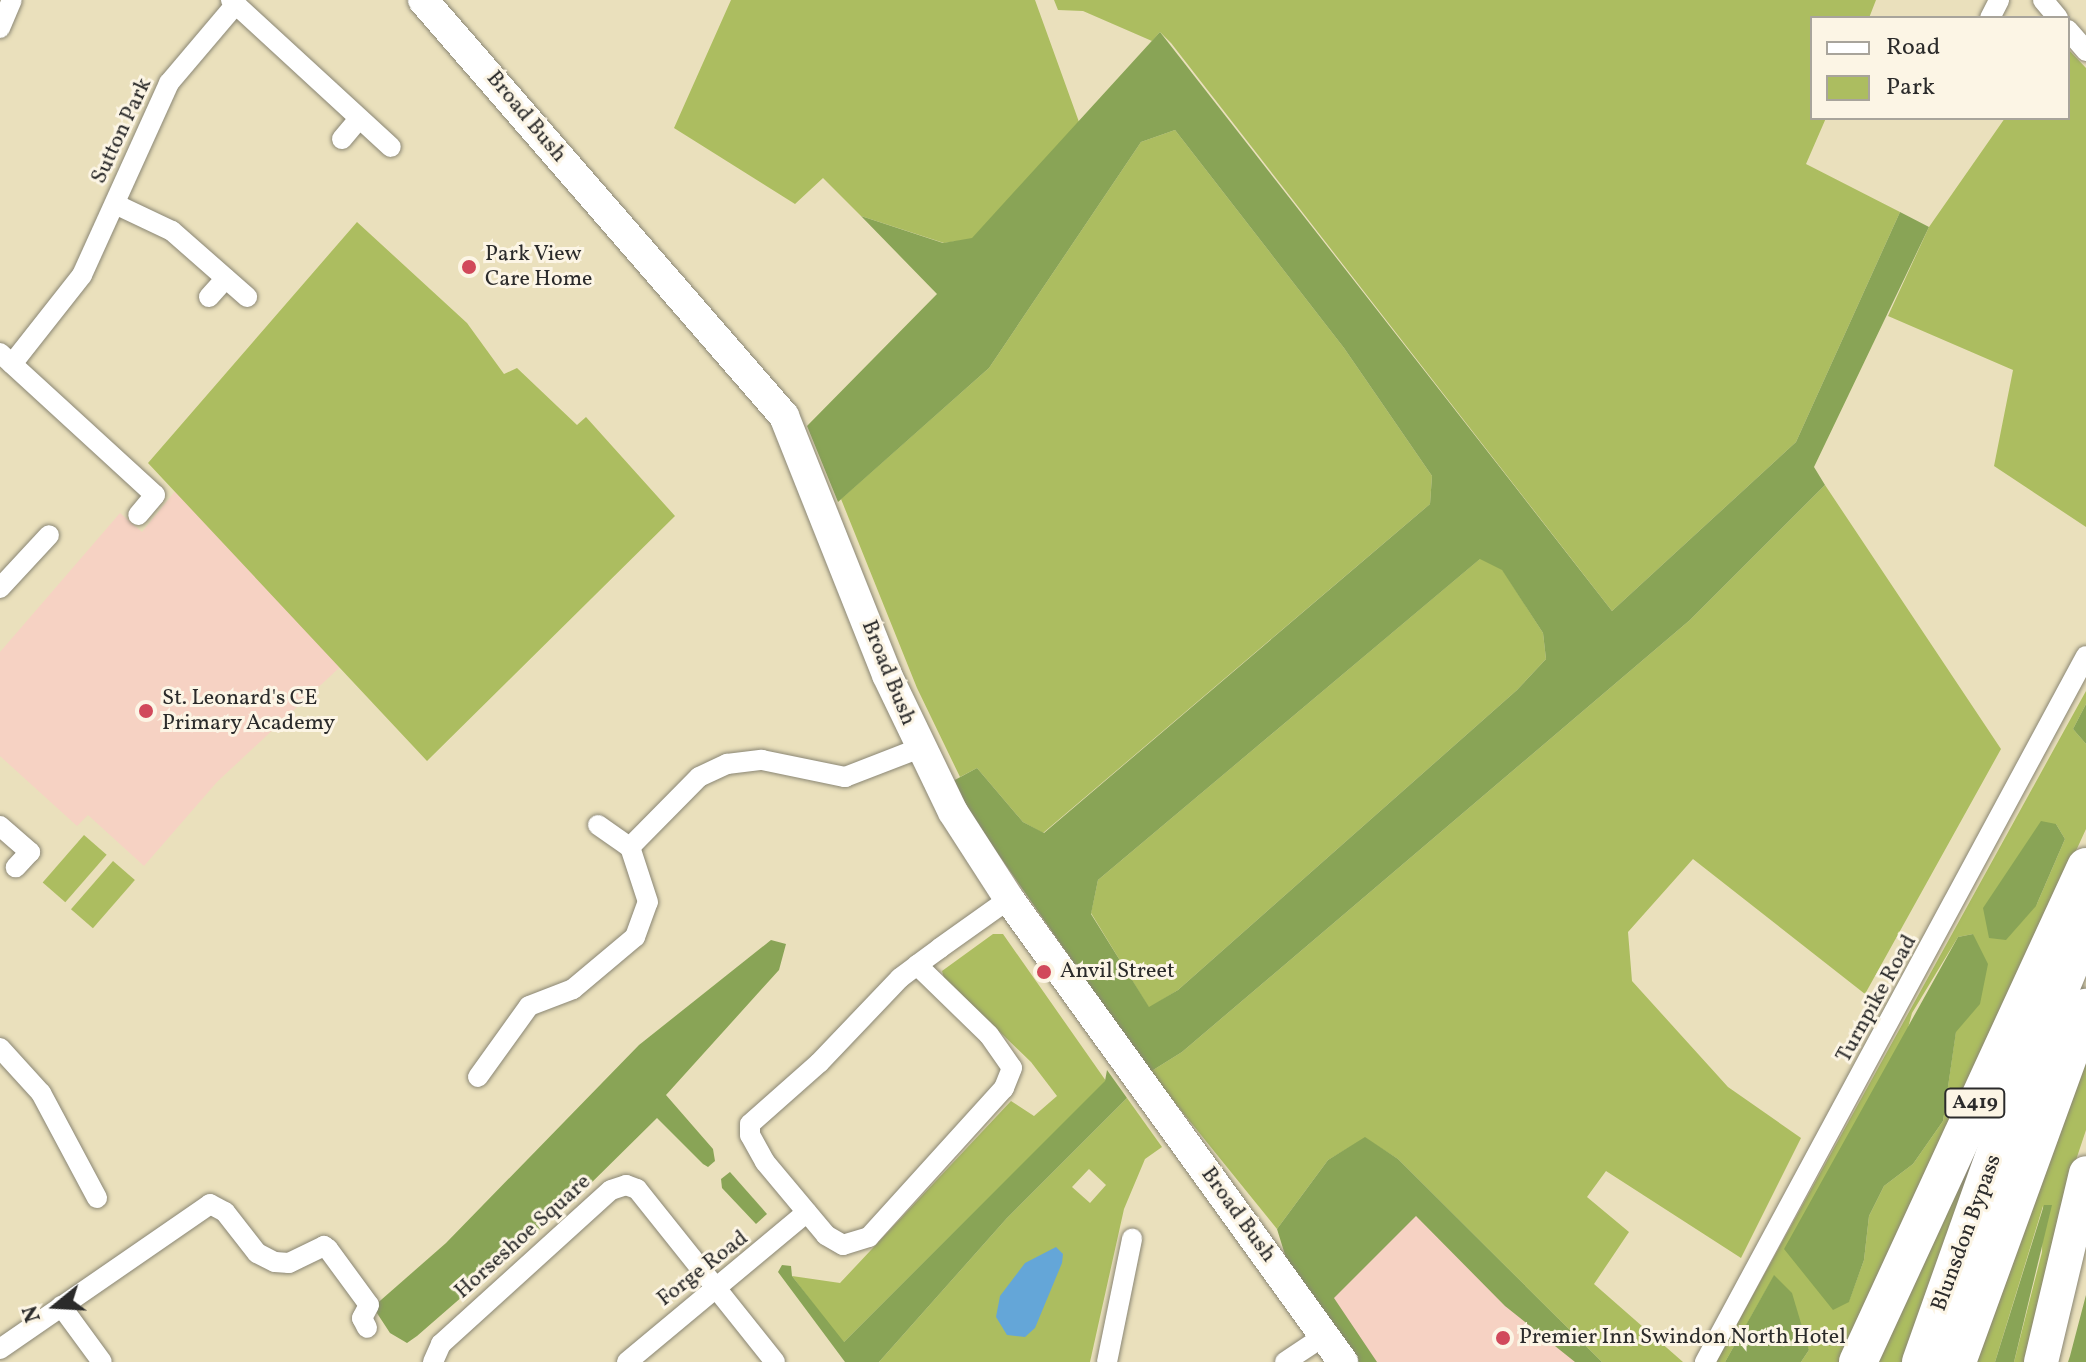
<!DOCTYPE html>
<style>
body{margin:0}
#map{position:relative;width:2086px;height:1362px;overflow:hidden;background:#eae0bc;font-family:Vollkorn,serif}
div>[style]{position:absolute}
.built>*{inset:0;background:#f6d2c3}
.green>*{inset:0;background:#acbd60;transform-origin:0 0}
.forest>*{inset:0;background:#89a456}
.water>*{inset:0;background:#64a6d8}
.roads{filter:drop-shadow(0 0 2px #8a8674) drop-shadow(0 0 2px #8a8674)}
.street>*{height:20px;margin:-10px;padding:0 10px;transform-origin:10px;border-radius:10px;background:#fff}
.secondary>*{height:30px;margin:-15px;padding:0 15px;transform-origin:15px;border-radius:15px;background:#fff}
.primary>*{height:34px;margin:-17px;padding:0 17px;transform-origin:17px;border-radius:17px;background:#fff}
.highway>*{height:38px;margin:-19px;padding:0 19px;transform-origin:19px;border-radius:19px;background:#fff}
.dots>*{width:22px;height:22px;translate:-50% -50%;box-sizing:border-box;border:4px solid #fcf5e5;border-radius:50%}
span{translate:-50% -50%;white-space:nowrap;text-align:center;line-height:1.15;-webkit-text-stroke:6px #fcf5e5;paint-order:stroke}
.shield-label span{padding:2px 6px;background:#fcf5e5;border:2px solid;border-radius:6px;-webkit-text-stroke-width:0}
.shield-label{font-size:20px;color:#2b2b2b;font-weight:700}
.street-label{font-size:22px;color:#2b2b2b}
.poi-label{font-size:22px;color:#2b2b2b}
.left{translate:0 -50%;text-align:left}
.legend{position:absolute;left:1810px;top:16px;width:260px;height:104px;box-sizing:border-box;background:#fcf5e5;border:2px solid #a8a49b;margin:0;padding:10px 14px;list-style:none;font-size:24px;color:#2b2b2b}
.legend li{display:flex;align-items:center;gap:16px;height:40px}
.legend b{width:40px;border:2px solid #a8a49b}
.north{position:absolute;left:16px;top:1266px;width:80px;height:80px;-webkit-text-stroke:6px #fcf5e5;paint-order:stroke;rotate:252deg;font-size:22px;font-weight:700;line-height:32px;text-align:center;color:#2b2b2b}
.north::after{content:'';display:block;margin:auto;width:28px;height:36px;background:#2b2b2b;clip-path:polygon(50% 0,100% 100%,50% 72%,0 100%)}
</style>
<div id="map">
<div class="built">
<div style="clip-path:polygon(176px 490px,340px 667px,217px 782px,144px 866px,88px 815px,77px 826px,0 756px,0 652px,120px 513px,142px 532px)"></div>
<div style="clip-path:polygon(1360px 1146px,1591px 1362px,1364px 1362px,1283px 1240px)"></div>
</div>
<div class="green">
<div style="clip-path:polygon(731px 0,1035px 0,1079px 122px,972px 239px,944px 243px,861px 216px,823px 178px,795px 204px,674px 128px)"></div>
<div style="clip-path:polygon(1054px 0,1876px 0,1869px 18px,1812px 18px,1812px 118px,1826px 118px,1806px 164px,1900px 212px,1796px 442px,1612px 611px,1171px 43px,1160px 32px,1152px 41px,1083px 11px,1058px 10px)"></div>
<div style="clip-path:polygon(2068px 49px,2086px 68px,2086px 527px,1994px 466px,2013px 370px,1888px 316px,1929px 227px,2005px 118px,2068px 118px)"></div>
<div style="clip-path:polygon(1175px 130px,1344px 348px,1432px 476px,1430px 504px,1043px 833px,1023px 822px,977px 768px,960px 777px,917px 688px,841px 499px,989px 368px,1141px 142px)"></div>
<div style="clip-path:polygon(357px 222px,467px 323px,504px 374px,517px 368px,577px 425px,586px 417px,675px 516px,427px 761px,148px 463px)"></div>
<div style="clip-path:polygon(1825px 485px,2001px 749px,1865px 994px,1693px 859px,1628px 932px,1632px 981px,1728px 1087px,1801px 1138px,1741px 1258px,1606px 1171px,1587px 1197px,1629px 1232px,1594px 1284px,1683px 1362px,1602px 1362px,1398px 1159px,1365px 1138px,1328px 1160px,1277px 1229px,1150px 1072px,1182px 1052px,1690px 620px)"></div>
<div style="clip-path:polygon(1481px 558px,1502px 569px,1543px 633px,1546px 659px,1517px 690px,1178px 990px,1149px 1008px,1091px 913px,1098px 880px)"></div>
<div style="clip-path:polygon(evenodd,2086px 691px,2086px 704px,2073px 729px,2086px 744px,2086px 829px,1841px 1362px,1801px 1362px,1809px 1350px,1774px 1276px,1725px 1362px,1716px 1362px,2086px 691px,2056px 824px,2065px 839px,2036px 906px,2056px 824px,2086px 691px,1973px 934px,1980px 1003px,1956px 1031px,1943px 1121px,1913px 1164px,1884px 1186px,1869px 1216px,1864px 1260px,1849px 1301px,1833px 1309px,1912px 1013px,1958px 937px,1973px 934px)"></div>
<div style="left:84px;top:835px;width:30px;height:63px;rotate:41deg"></div>
<div style="left:113px;top:861px;width:29px;height:64px;rotate:41deg"></div>
<div style="clip-path:polygon(993px 934px,1003px 934px,1106px 1081px,843px 1343px,792px 1276px,840px 1283px,1011px 1101px,1034px 1116px,1057px 1096px,1031px 1062px,944px 978px,942px 971px)"></div>
<div style="clip-path:polygon(2014px 1051px,1906px 1362px,1874px 1362px)"></div>
<div style="clip-path:polygon(2086px 1056px,2086px 1130px,2060px 1208px,2028px 1362px,2014px 1362px,2042px 1252px,2043px 1206px,1995px 1362px,1972px 1362px)"></div>
<div style="clip-path:polygon(evenodd,1127px 1098px,1162px 1147px,1145px 1159px,1124px 1209px,1090px 1362px,879px 1362px,1007px 1218px,1127px 1098px,1089px 1169px,1106px 1185px,1090px 1203px,1072px 1187px,1089px 1169px)"></div>
</div>
<div class="forest">
<div style="clip-path:polygon(evenodd,1160px 32px,1612px 611px,1796px 442px,1900px 212px,1929px 227px,1814px 467px,1825px 485px,1690px 620px,1182px 1052px,1150px 1072px,966px 808px,953px 781px,977px 768px,1023px 822px,1044px 833px,1430px 504px,1432px 476px,1344px 348px,1175px 130px,1141px 142px,989px 368px,838px 502px,807px 426px,937px 294px,861px 216px,943px 243px,972px 238px,1160px 32px,1480px 559px,1502px 570px,1543px 633px,1546px 659px,1517px 690px,1178px 990px,1149px 1007px,1091px 914px,1098px 880px,1480px 559px)"></div>
<div style="clip-path:polygon(2086px 704px,2086px 744px,2073px 729px)"></div>
<div style="clip-path:polygon(2041px 821px,2056px 824px,2065px 839px,2036px 906px,2006px 940px,1989px 938px,1983px 908px)"></div>
<div style="clip-path:polygon(1973px 934px,1988px 964px,1980px 1004px,1956px 1032px,1943px 1121px,1913px 1164px,1884px 1186px,1869px 1216px,1864px 1260px,1849px 1302px,1833px 1310px,1784px 1249px,1958px 937px)"></div>
<div style="clip-path:polygon(771px 940px,786px 944px,779px 970px,666px 1095px,713px 1149px,715px 1161px,708px 1167px,703px 1164px,657px 1118px,579px 1195px,417px 1336px,407px 1343px,390px 1333px,373px 1307px,446px 1243px,639px 1045px)"></div>
<div style="clip-path:polygon(1107px 1070px,1127px 1098px,1007px 1218px,879px 1362px,845px 1362px,778px 1272px,782px 1265px,791px 1266px,792px 1276px,844px 1342px,1105px 1081px)"></div>
<div style="clip-path:polygon(1365px 1137px,1398px 1159px,1602px 1362px,1575px 1362px,1505px 1306px,1416px 1216px,1334px 1298px,1377px 1362px,1355px 1362px,1290px 1271px,1277px 1229px,1328px 1160px)"></div>
<div style="clip-path:polygon(730px 1172px,767px 1214px,756px 1224px,722px 1188px,721px 1179px)"></div>
<div style="clip-path:polygon(2044px 1205px,2052px 1205px,2014px 1362px,1995px 1362px)"></div>
<div style="clip-path:polygon(1774px 1275px,1792px 1293px,1809px 1350px,1801px 1362px,1725px 1362px)"></div>
<div style="clip-path:polygon(2086px 1295px,2086px 1362px,2068px 1362px,2070px 1356px)"></div>
</div>
<div class="water">
<div style="clip-path:polygon(1056px 1247px,1063px 1254px,1062px 1263px,1035px 1328px,1025px 1337px,1007px 1335px,996px 1317px,1000px 1296px,1025px 1263px)"></div>
</div>
<div class="roads">
<div class="street">
<div style="left:231px;top:0;width:217px;rotate:42.6deg"></div>
<div style="left:2043px;top:0;width:23px;rotate:50deg"></div>
<div style="left:1990px;top:18px;width:20px;rotate:-63deg"></div>
<div style="left:0;top:28px;width:30px;rotate:-67deg"></div>
<div style="left:2068px;top:30px;width:28px;rotate:49deg"></div>
<div style="left:342px;top:139px;width:26px;rotate:-50deg"></div>
<div style="left:115px;top:204px;width:63px;rotate:25.3deg"></div>
<div style="left:172px;top:231px;width:100px;rotate:41.3deg"></div>
<div style="left:209px;top:297px;width:25px;rotate:-48deg"></div>
<div style="left:0;top:353px;width:210px;rotate:42.5deg"></div>
<div style="left:155px;top:495px;width:26px;rotate:130deg"></div>
<div style="left:12px;top:364px;width:113px;rotate:-51.8deg"></div>
<div style="left:82px;top:275px;width:211px;rotate:-65.6deg"></div>
<div style="left:169px;top:83px;width:104px;rotate:-49.7deg"></div>
<div style="left:0;top:588px;width:72px;rotate:-47.2deg"></div>
<div style="left:598px;top:825px;width:39px;rotate:35deg"></div>
<div style="left:0;top:826px;width:40px;rotate:41deg"></div>
<div style="left:30px;top:852px;width:21px;rotate:133deg"></div>
<div style="left:917px;top:965px;width:100px;rotate:44.2deg"></div>
<div style="left:989px;top:1035px;width:40px;rotate:55.1deg"></div>
<div style="left:1012px;top:1068px;width:22px;rotate:112deg"></div>
<div style="left:1004px;top:1088px;width:201px;rotate:132.2deg"></div>
<div style="left:869px;top:1237px;width:27px;rotate:163deg"></div>
<div style="left:843px;top:1245px;width:20px;rotate:-150deg"></div>
<div style="left:826px;top:1235px;width:95px;rotate:-129.9deg"></div>
<div style="left:765px;top:1162px;width:31px;rotate:-119deg"></div>
<div style="left:750px;top:1135px;width:11px;rotate:-90deg"></div>
<div style="left:750px;top:1124px;width:92px;rotate:-41.5deg"></div>
<div style="left:819px;top:1063px;width:117px;rotate:-46.4deg"></div>
<div style="left:900px;top:978px;width:21px;rotate:-37deg"></div>
<div style="left:917px;top:965px;width:29px;rotate:-36deg"></div>
<div style="left:940px;top:948px;width:85px;rotate:-35.4deg"></div>
<div style="left:0;top:1048px;width:61px;rotate:47.7deg"></div>
<div style="left:41px;top:1093px;width:119px;rotate:61.9deg"></div>
<div style="left:478px;top:1077px;width:87px;rotate:-54.3deg"></div>
<div style="left:529px;top:1006px;width:47px;rotate:-21.1deg"></div>
<div style="left:573px;top:989px;width:81px;rotate:-40deg"></div>
<div style="left:635px;top:937px;width:37px;rotate:-70deg"></div>
<div style="left:648px;top:902px;width:58px;rotate:-108.1deg"></div>
<div style="left:630px;top:847px;width:98px;rotate:-45.4deg"></div>
<div style="left:699px;top:777px;width:31px;rotate:-25deg"></div>
<div style="left:727px;top:764px;width:35px;rotate:-7deg"></div>
<div style="left:762px;top:760px;width:85px;rotate:11.6deg"></div>
<div style="left:845px;top:777px;width:80px;rotate:-21.1deg"></div>
<div style="left:61px;top:1306px;width:69px;rotate:53.8deg"></div>
<div style="left:0;top:1349px;width:255px;rotate:-34.6deg"></div>
<div style="left:210px;top:1204px;width:17px;rotate:28deg"></div>
<div style="left:225px;top:1212px;width:52px;rotate:52deg"></div>
<div style="left:257px;top:1253px;width:20px;rotate:27deg"></div>
<div style="left:275px;top:1262px;width:14px;rotate:4deg"></div>
<div style="left:289px;top:1263px;width:39px;rotate:-26deg"></div>
<div style="left:324px;top:1246px;width:5px;rotate:37deg"></div>
<div style="left:328px;top:1249px;width:69px;rotate:53.8deg"></div>
<div style="left:369px;top:1305px;width:15px;rotate:118deg"></div>
<div style="left:362px;top:1318px;width:11px;rotate:63deg"></div>
<div style="left:433px;top:1362px;width:20px;rotate:-66deg"></div>
<div style="left:441px;top:1344px;width:229px;rotate:-42.2deg"></div>
<div style="left:611px;top:1190px;width:16px;rotate:-18deg"></div>
<div style="left:626px;top:1185px;width:12px;rotate:20deg"></div>
<div style="left:637px;top:1189px;width:221px;rotate:51.4deg"></div>
<div style="left:627px;top:1362px;width:234px;rotate:-39.8deg"></div>
<div style="left:1107px;top:1362px;width:126px;rotate:-78.5deg"></div>
<div style="left:1285px;top:1362px;width:47px;rotate:-33.7deg"></div>
<div style="left:1705px;top:1362px;width:802px;rotate:-61.65deg"></div>
</div>
<div class="secondary">
<div style="left:423px;top:0;width:551px;rotate:49.05deg"></div>
<div style="left:784px;top:416px;width:279px;rotate:68.3deg"></div>
<div style="left:887px;top:675px;width:152px;rotate:64.3deg"></div>
<div style="left:953px;top:812px;width:103px;rotate:57.2deg"></div>
<div style="left:1009px;top:899px;width:571px;rotate:54.19deg"></div>
</div>
<div class="primary">
<div style="left:2041px;top:1362px;width:194px;rotate:-76.6deg"></div>
</div>
<div class="highway">
<div style="left:1858px;top:1362px;width:545px;rotate:-65.27deg"></div>
<div style="left:1921px;top:1362px;width:283px;rotate:-70.4deg"></div>
<div style="left:2016px;top:1095px;width:183px;rotate:-67.5deg"></div>
<div style="left:1957px;top:1362px;width:377px;rotate:-70deg"></div>
</div>
</div>
<div class="dots">
<div style="left:469px;top:267px;background:#d1495b"></div>
<div style="left:146px;top:711px;background:#d1495b"></div>
<div style="left:1044px;top:972px;background:#d1495b"></div>
<div style="left:1503px;top:1338px;background:#d1495b"></div>
</div>
<div class="shield-label">
<span style="left:1975px;top:1103px">A419</span>
</div>
<div class="street-label">
<span style="left:526px;top:117px;rotate:50deg">Broad Bush</span>
<span style="left:122px;top:131px;rotate:-65deg">Sutton Park</span>
<span style="left:888px;top:673px;rotate:68deg">Broad Bush</span>
<span style="left:1877px;top:999px;rotate:-61deg">Turnpike Road</span>
<span style="left:1238px;top:1215px;rotate:54deg">Broad Bush</span>
<span style="left:1967px;top:1233px;rotate:-70deg">Blunsdon Bypass</span>
<span style="left:523px;top:1237px;rotate:-42deg">Horseshoe Square</span>
<span style="left:703px;top:1269px;rotate:-38deg">Forge Road</span>
</div>
<div class="poi-label">
<span class="left" style="left:485px;top:267px">Park View<br>Care Home</span>
<span class="left" style="left:162px;top:711px">St. Leonard's CE<br>Primary Academy</span>
<span class="left" style="left:1060px;top:972px">Anvil Street</span>
<span class="left" style="left:1519px;top:1338px">Premier Inn Swindon North Hotel</span>
</div>
<ul class="legend">
<li><b style="height:10px;background:#fff"></b>Road</li>
<li><b style="height:22px;background:#acbd60"></b>Park</li>
</ul>
<div class="north">N</div>
</div>
